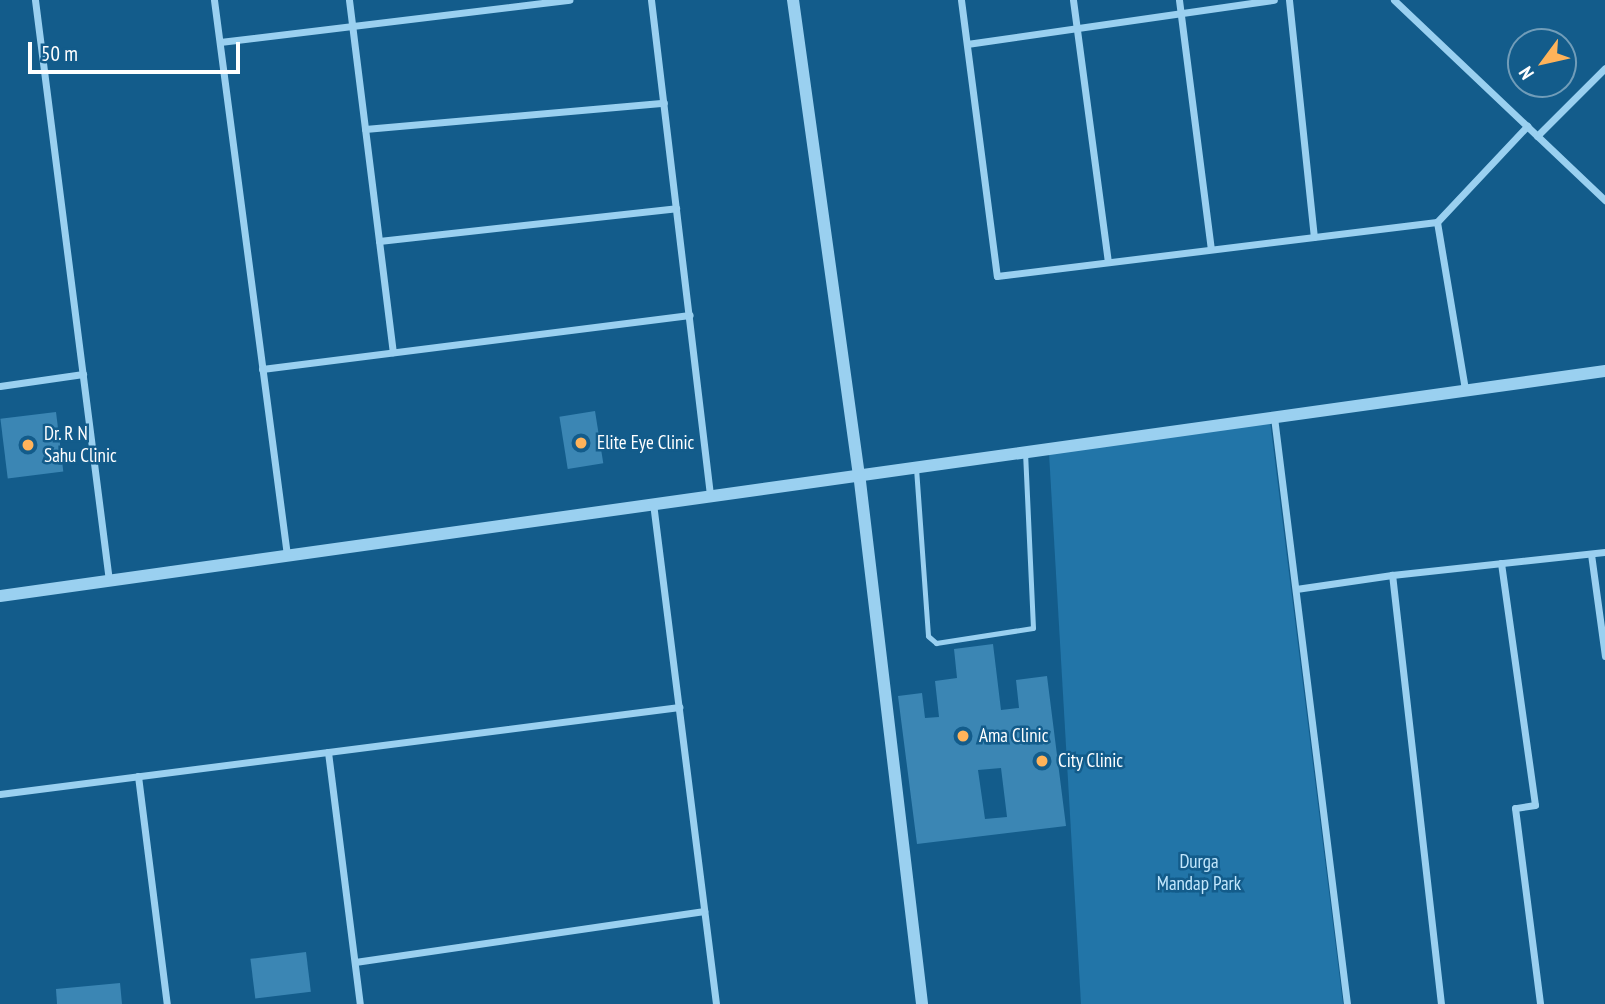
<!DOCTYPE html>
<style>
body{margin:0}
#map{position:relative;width:1605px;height:1004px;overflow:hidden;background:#135c8b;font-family:"PT Sans Narrow",sans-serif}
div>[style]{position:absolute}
.green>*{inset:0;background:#2275a8}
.building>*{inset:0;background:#3b86b4;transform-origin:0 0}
.service>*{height:5px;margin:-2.5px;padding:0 2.5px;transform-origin:2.5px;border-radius:2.5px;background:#9ad0f0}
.minor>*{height:7px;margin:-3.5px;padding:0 3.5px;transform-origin:3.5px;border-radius:3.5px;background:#9ad0f0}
.tertiary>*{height:12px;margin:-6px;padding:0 6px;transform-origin:6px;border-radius:6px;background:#9ad0f0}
.dots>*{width:19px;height:19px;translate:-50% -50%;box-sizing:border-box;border:4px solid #135c8b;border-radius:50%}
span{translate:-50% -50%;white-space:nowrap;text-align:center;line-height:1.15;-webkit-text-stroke:5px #135c8b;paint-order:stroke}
.poi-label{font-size:19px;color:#fff}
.left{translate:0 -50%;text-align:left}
.park-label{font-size:19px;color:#c1e6fc}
.north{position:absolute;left:1507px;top:28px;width:70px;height:70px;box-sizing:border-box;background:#135c8b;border:2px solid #719db9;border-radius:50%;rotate:237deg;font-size:19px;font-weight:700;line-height:28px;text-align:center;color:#fff}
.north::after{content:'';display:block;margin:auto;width:24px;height:32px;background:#ffb35a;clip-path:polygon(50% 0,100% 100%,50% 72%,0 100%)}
.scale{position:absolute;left:28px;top:42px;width:212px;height:32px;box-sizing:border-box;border:4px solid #fff;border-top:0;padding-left:9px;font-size:21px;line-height:24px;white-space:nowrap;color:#fff;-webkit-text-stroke:5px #135c8b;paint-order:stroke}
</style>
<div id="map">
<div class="green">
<div style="clip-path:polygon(1270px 421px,1343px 1004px,1081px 1004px,1049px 453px)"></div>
</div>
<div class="building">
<div style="left:595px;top:411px;width:53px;height:36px;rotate:81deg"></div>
<div style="left:56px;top:412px;width:60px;height:56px;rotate:83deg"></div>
<div style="clip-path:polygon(evenodd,993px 644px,1001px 710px,1019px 708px,1016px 680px,1047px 676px,1066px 826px,917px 844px,898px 696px,922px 693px,925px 718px,939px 717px,935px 681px,957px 678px,954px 649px,993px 644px,1001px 768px,1007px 817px,985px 819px,978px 770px,1001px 768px)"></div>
<div style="left:306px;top:952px;width:40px;height:56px;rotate:83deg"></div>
<div style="clip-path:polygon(120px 983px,122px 1004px,57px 1004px,56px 989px)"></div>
</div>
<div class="service">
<div style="left:916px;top:468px;width:168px;rotate:85.9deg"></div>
<div style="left:928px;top:636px;width:11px;rotate:41deg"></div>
<div style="left:936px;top:643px;width:98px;rotate:-8.8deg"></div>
<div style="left:1033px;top:628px;width:175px;rotate:-92.6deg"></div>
</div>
<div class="minor">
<div style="left:35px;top:0;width:586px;rotate:82.74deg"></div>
<div style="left:214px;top:0;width:560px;rotate:82.51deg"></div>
<div style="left:349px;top:0;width:355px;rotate:82.9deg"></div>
<div style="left:651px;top:0;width:498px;rotate:83.2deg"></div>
<div style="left:961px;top:0;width:278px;rotate:82.6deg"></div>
<div style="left:997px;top:276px;width:443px;rotate:-7deg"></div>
<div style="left:1437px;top:222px;width:170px;rotate:80.5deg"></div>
<div style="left:1073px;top:0;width:264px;rotate:82.4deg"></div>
<div style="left:1179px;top:0;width:251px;rotate:82.7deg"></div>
<div style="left:1289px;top:0;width:238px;rotate:84deg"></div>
<div style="left:1394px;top:0;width:291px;rotate:43.5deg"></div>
<div style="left:220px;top:42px;width:352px;rotate:-6.9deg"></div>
<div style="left:967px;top:44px;width:310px;rotate:-8.2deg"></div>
<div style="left:365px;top:129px;width:300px;rotate:-5deg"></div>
<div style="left:1537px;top:136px;width:96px;rotate:-45deg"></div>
<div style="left:1437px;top:222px;width:132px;rotate:-46.8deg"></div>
<div style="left:379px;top:241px;width:299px;rotate:-6.3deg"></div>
<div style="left:262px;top:369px;width:431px;rotate:-7.2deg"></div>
<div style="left:0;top:386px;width:84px;rotate:-8.2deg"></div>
<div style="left:1274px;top:417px;width:592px;rotate:82.91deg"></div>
<div style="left:653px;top:503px;width:505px;rotate:82.83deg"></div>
<div style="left:1591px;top:554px;width:103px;rotate:82.2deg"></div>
<div style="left:1501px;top:563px;width:244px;rotate:82deg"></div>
<div style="left:1535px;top:805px;width:20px;rotate:171deg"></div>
<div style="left:1515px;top:808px;width:198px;rotate:82.7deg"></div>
<div style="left:1296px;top:589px;width:97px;rotate:-8.3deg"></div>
<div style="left:328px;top:752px;width:254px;rotate:82.8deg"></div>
<div style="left:138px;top:776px;width:230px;rotate:82.8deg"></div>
<div style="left:0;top:794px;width:685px;rotate:-7.3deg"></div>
<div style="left:355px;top:962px;width:353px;rotate:-8.3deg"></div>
<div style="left:1441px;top:1004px;width:432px;rotate:-96.5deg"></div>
<div style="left:1392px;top:575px;width:214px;rotate:-6.2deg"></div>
</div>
<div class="tertiary">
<div style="left:793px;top:0;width:478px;rotate:82.1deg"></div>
<div style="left:859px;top:473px;width:535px;rotate:83.23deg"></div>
<div style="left:0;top:596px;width:1621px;rotate:-7.98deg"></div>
</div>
<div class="dots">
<div style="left:581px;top:443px;background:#ffb35a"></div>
<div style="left:28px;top:445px;background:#ffb35a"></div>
<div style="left:963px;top:736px;background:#ffb35a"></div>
<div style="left:1042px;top:761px;background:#ffb35a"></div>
</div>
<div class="poi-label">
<span class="left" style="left:44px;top:445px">Dr. R N<br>Sahu Clinic</span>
<span class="left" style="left:597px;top:443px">Elite Eye Clinic</span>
<span class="left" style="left:979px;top:736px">Ama Clinic</span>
<span class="left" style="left:1058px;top:761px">City Clinic</span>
</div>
<div class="park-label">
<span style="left:1199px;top:873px">Durga<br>Mandap Park</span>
</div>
<div class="north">N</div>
<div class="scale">50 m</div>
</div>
